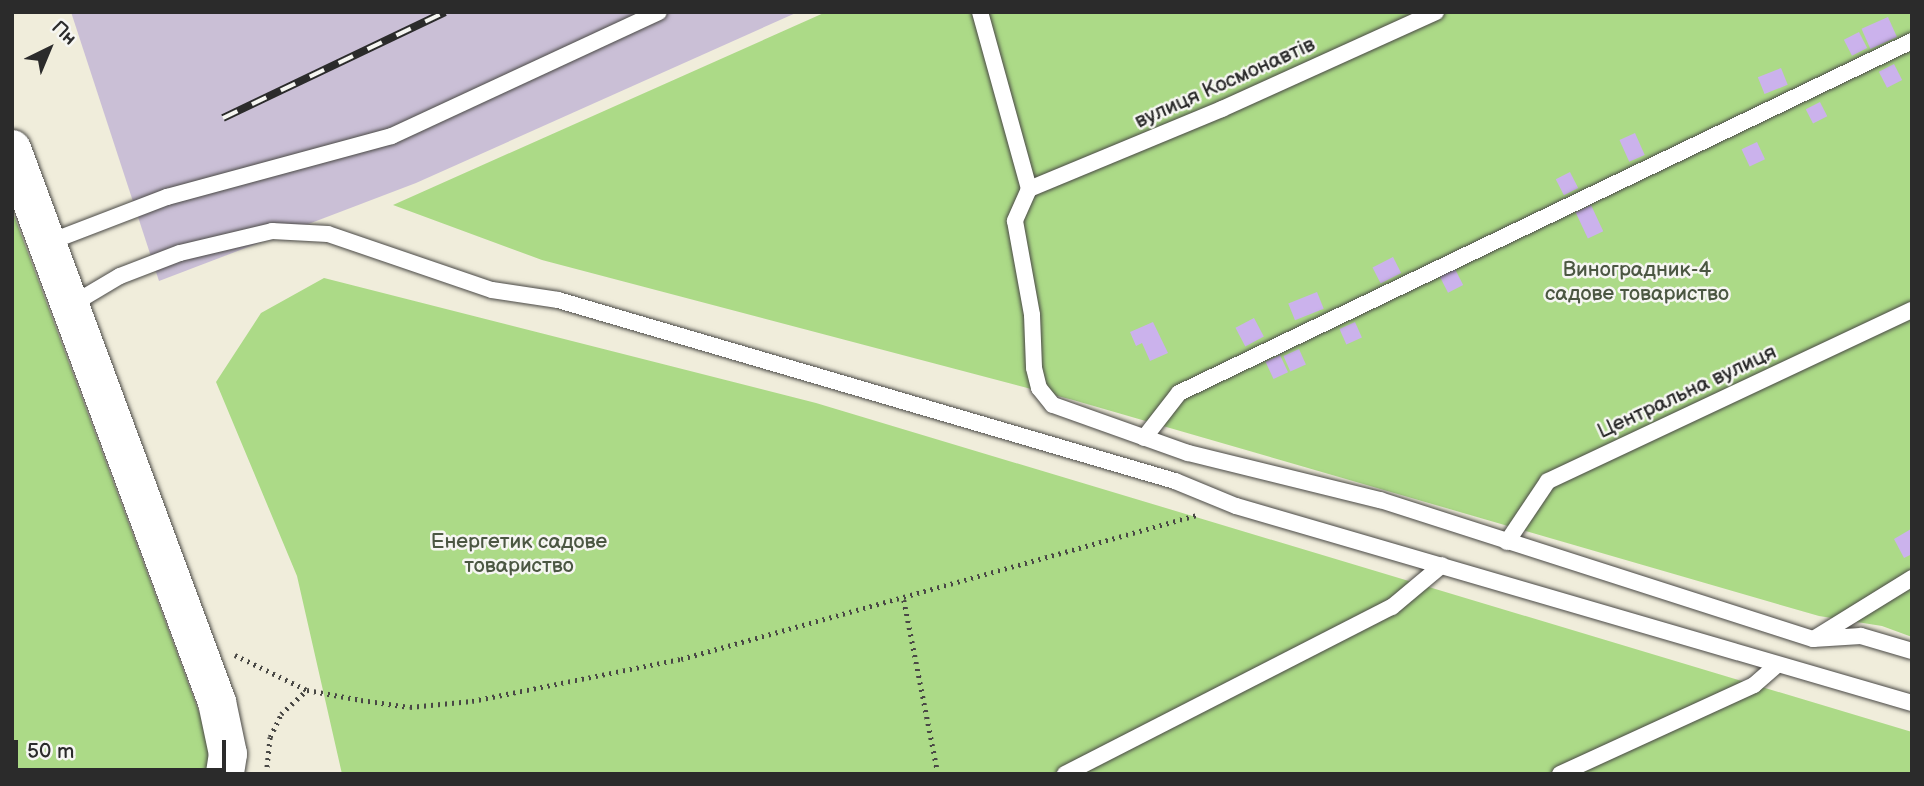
<!DOCTYPE html>
<meta charset="utf-8">
<style>
body{margin:0}
#map{position:relative;width:1924px;height:786px;overflow:hidden;background:#f0eddb;font-family:"Balsamiq Sans",sans-serif}
div>[style]{position:absolute}
.industrial>*{inset:0;background:#cabfd6}
.green>*{inset:0;background:#acda87}
.building>*{inset:0;background:#cbb2ec;transform-origin:0 0}
.path>*{height:4.5px;margin-top:-2.25px;transform-origin:0;background:repeating-linear-gradient(90deg,#494845 0 2px,transparent 0 7px)}
.roads{filter:drop-shadow(0 0 2px #494845) drop-shadow(0 0 2px #494845)}
.service>*{height:16px;margin:-8px;padding:0 8px;transform-origin:8px;border-radius:8px;background:#fff}
.primary>*{height:38px;margin:-19px;padding:0 19px;transform-origin:19px;border-radius:19px;background:#fff}
.rail>*{height:8px;margin-top:-4px;transform-origin:0;background:repeating-linear-gradient(90deg,#f6f6f2 0 16px,#2b2b2b 0 32px);box-sizing:border-box;border-block:2px solid #2b2b2b}
span{translate:-50% -50%;white-space:nowrap;text-align:center;line-height:1.15;-webkit-text-stroke:5px #f6f6f2;paint-order:stroke}
.street-label{font-size:21px;color:#2b2b2b}
.park-label{font-size:21px;color:#4b5742}
.frame{position:absolute;inset:0;border:14px solid #2b2b2b;pointer-events:none}
.north{position:absolute;left:14px;top:14px;width:70px;height:70px;-webkit-text-stroke:5px #f6f6f2;paint-order:stroke;rotate:43deg;font-size:19px;font-weight:700;line-height:28px;text-align:center;color:#2b2b2b}
.north::after{content:'';display:block;margin:auto;width:24px;height:32px;background:#2b2b2b;clip-path:polygon(50% 0,100% 100%,50% 72%,0 100%)}
.scale{position:absolute;left:14px;top:740px;width:212px;height:32px;box-sizing:border-box;border:4px solid #2b2b2b;border-top:0;padding-left:9px;font-size:21px;line-height:24px;white-space:nowrap;color:#2b2b2b;-webkit-text-stroke:5px #f6f6f2;paint-order:stroke}
</style>
<div id="map">
<div class="industrial">
<div style="clip-path:polygon(71px 12px,798px 12px,416px 183px,159px 281px)"></div>
</div>
<div class="green">
<div style="clip-path:polygon(826px 12px,1912px 12px,1912px 637px,1882px 626px,1819px 616px,1073px 400px,542px 260px,393px 205px)"></div>
<div style="clip-path:polygon(12px 210px,200px 715px,209px 748px,207px 774px,12px 774px)"></div>
<div style="clip-path:polygon(324px 278px,816px 403px,1912px 732px,1912px 774px,342px 774px,297px 576px,216px 382px,261px 313px)"></div>
</div>
<div class="building">
<div style="left:1888px;top:17px;width:22px;height:29px;rotate:66deg"></div>
<div style="left:1859px;top:32px;width:18px;height:17px;rotate:63deg"></div>
<div style="left:1894px;top:64px;width:18px;height:17px;rotate:63deg"></div>
<div style="left:1781px;top:68px;width:18px;height:25px;rotate:68deg"></div>
<div style="left:1820px;top:102px;width:16px;height:16px;rotate:63deg"></div>
<div style="left:1635px;top:133px;width:24px;height:17px;rotate:66deg"></div>
<div style="left:1757px;top:142px;width:19px;height:17px;rotate:65deg"></div>
<div style="left:1570px;top:172px;width:18px;height:16px;rotate:63deg"></div>
<div style="left:1591px;top:205px;width:29px;height:17px;rotate:65deg"></div>
<div style="left:1393px;top:257px;width:18px;height:23px;rotate:63deg"></div>
<div style="left:1455px;top:269px;width:18px;height:17px;rotate:63deg"></div>
<div style="left:1317px;top:292px;width:18px;height:31px;rotate:68deg"></div>
<div style="left:1254px;top:318px;width:21px;height:21px;rotate:62deg"></div>
<div style="clip-path:polygon(1153px 322px,1168px 353px,1150px 361px,1142px 343px,1136px 346px,1130px 332px)"></div>
<div style="left:1355px;top:322px;width:17px;height:17px;rotate:66deg"></div>
<div style="left:1299px;top:349px;width:17px;height:17px;rotate:66deg"></div>
<div style="left:1280px;top:355px;width:19px;height:16px;rotate:65deg"></div>
<div style="clip-path:polygon(1911px 529px,1912px 554px,1904px 558px,1894px 539px)"></div>
</div>
<div class="path">
<div style="left:904px;top:600px;width:177px;rotate:78.9deg"></div>
<div style="left:235px;top:655px;width:80px;rotate:25.9deg"></div>
<div style="left:307px;top:690px;width:55px;rotate:10.5deg"></div>
<div style="left:361px;top:700px;width:49px;rotate:8.1deg"></div>
<div style="left:410px;top:707px;width:62px;rotate:-5.5deg"></div>
<div style="left:472px;top:701px;width:213px;rotate:-11.4deg"></div>
<div style="left:681px;top:659px;width:536px;rotate:-15.59deg"></div>
<div style="left:266px;top:774px;width:37px;rotate:-84deg"></div>
<div style="left:270px;top:737px;width:25px;rotate:-64deg"></div>
<div style="left:281px;top:714px;width:35px;rotate:-43deg"></div>
</div>
<div class="roads">
<div class="service">
<div style="left:980px;top:12px;width:184px;rotate:74.5deg"></div>
<div style="left:1029px;top:189px;width:35px;rotate:114deg"></div>
<div style="left:1015px;top:221px;width:96px;rotate:79.7deg"></div>
<div style="left:1032px;top:315px;width:53px;rotate:87.8deg"></div>
<div style="left:1034px;top:368px;width:21px;rotate:76deg"></div>
<div style="left:1039px;top:388px;width:22px;rotate:51deg"></div>
<div style="left:1053px;top:405px;width:143px;rotate:19.6deg"></div>
<div style="left:1188px;top:453px;width:198px;rotate:13.8deg"></div>
<div style="left:1380px;top:500px;width:455px;rotate:17.8deg"></div>
<div style="left:1813px;top:639px;width:48px;rotate:-3.6deg"></div>
<div style="left:1861px;top:636px;width:53px;rotate:16.4deg"></div>
<div style="left:1029px;top:189px;width:209px;rotate:-22.5deg"></div>
<div style="left:1222px;top:109px;width:235px;rotate:-24.4deg"></div>
<div style="left:47px;top:243px;width:129px;rotate:-21deg"></div>
<div style="left:167px;top:197px;width:233px;rotate:-15.2deg"></div>
<div style="left:392px;top:136px;width:294px;rotate:-24.9deg"></div>
<div style="left:71px;top:305px;width:57px;rotate:-30.6deg"></div>
<div style="left:120px;top:276px;width:64px;rotate:-21deg"></div>
<div style="left:180px;top:253px;width:95px;rotate:-13.4deg"></div>
<div style="left:272px;top:231px;width:56px;rotate:3.1deg"></div>
<div style="left:328px;top:234px;width:173px;rotate:18.9deg"></div>
<div style="left:492px;top:290px;width:67px;rotate:8.6deg"></div>
<div style="left:558px;top:300px;width:643px;rotate:16.35deg"></div>
<div style="left:1175px;top:481px;width:66px;rotate:22.3deg"></div>
<div style="left:1236px;top:506px;width:704px;rotate:16.25deg"></div>
<div style="left:1144px;top:438px;width:57px;rotate:-52.1deg"></div>
<div style="left:1179px;top:393px;width:813px;rotate:-25.65deg"></div>
<div style="left:1507px;top:542px;width:73px;rotate:-56.1deg"></div>
<div style="left:1548px;top:481px;width:402px;rotate:-25.2deg"></div>
<div style="left:1815px;top:638px;width:114px;rotate:-31.7deg"></div>
<div style="left:1065px;top:774px;width:367px;rotate:-27.1deg"></div>
<div style="left:1392px;top:607px;width:65px;rotate:-40deg"></div>
<div style="left:1560px;top:774px;width:213px;rotate:-24.6deg"></div>
<div style="left:1754px;top:685px;width:30px;rotate:-41deg"></div>
</div>
<div class="primary">
<div style="left:12px;top:149px;width:590px;rotate:69.66deg"></div>
<div style="left:217px;top:702px;width:53px;rotate:78.1deg"></div>
<div style="left:228px;top:754px;width:20px;rotate:99deg"></div>
</div>
</div>
<div class="rail">
<div style="left:223px;top:118px;width:246px;rotate:-25.5deg"></div>
</div>
<div class="street-label">
<span style="left:1225px;top:83px;rotate:-24deg">вулиця Космонавтів</span>
<span style="left:1687px;top:392px;rotate:-25deg">Центральна вулиця</span>
</div>
<div class="park-label">
<span style="left:1637px;top:282px">Виноградник-4<br>садове товариство</span>
<span style="left:519px;top:554px">Енергетик садове<br>товариство</span>
</div>
<div class="frame"></div>
<div class="north">Пн</div>
<div class="scale">50 m</div>
</div>
